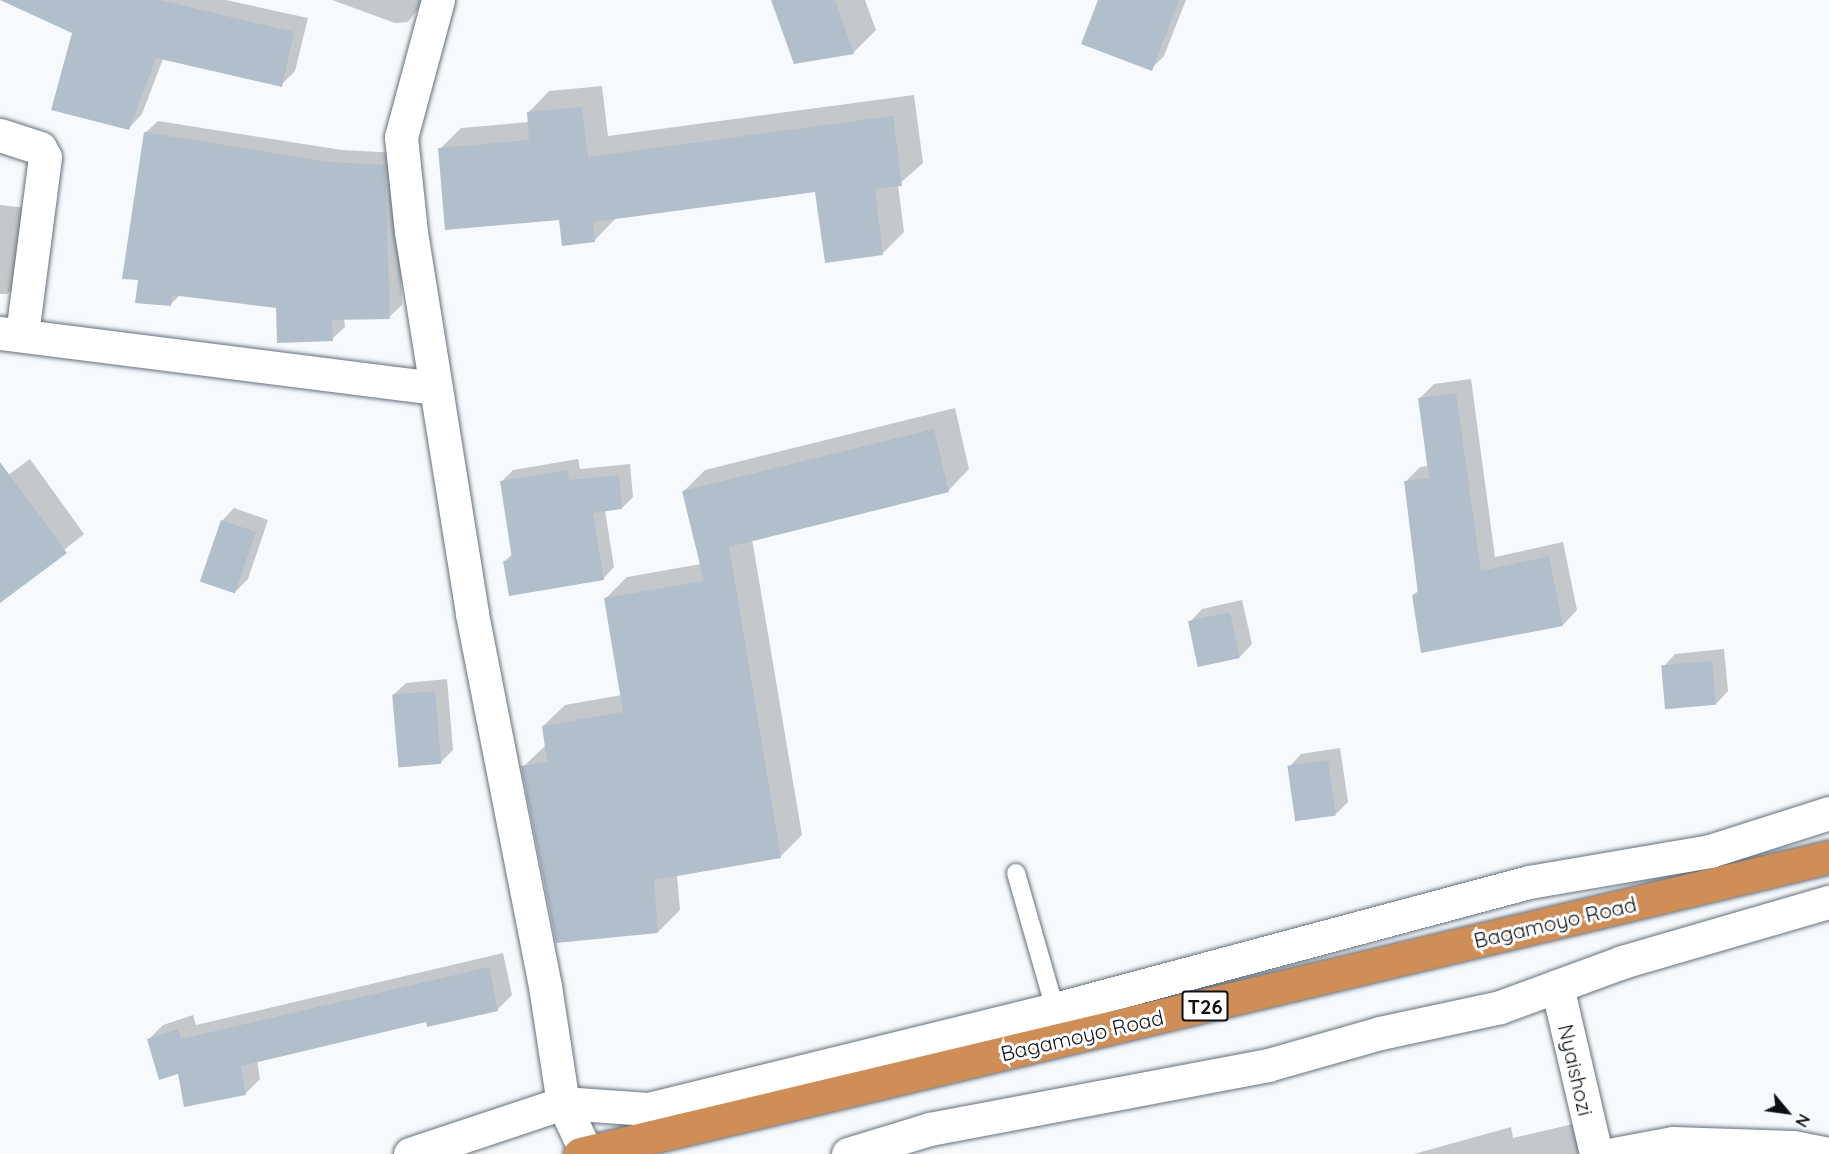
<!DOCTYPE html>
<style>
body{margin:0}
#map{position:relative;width:1829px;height:1154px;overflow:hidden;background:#f7fafd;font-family:Quicksand,sans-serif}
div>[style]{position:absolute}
.shadow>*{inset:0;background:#0003}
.building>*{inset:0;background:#b1becb;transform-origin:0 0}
.roads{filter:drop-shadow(0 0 2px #64707b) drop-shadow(0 0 2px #64707b)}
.service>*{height:18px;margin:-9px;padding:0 9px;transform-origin:9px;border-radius:9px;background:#fff}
.minor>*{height:33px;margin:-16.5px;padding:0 16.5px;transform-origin:16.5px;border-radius:16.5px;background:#fff}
.trunk>*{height:33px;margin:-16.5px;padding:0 16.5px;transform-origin:16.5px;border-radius:16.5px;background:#cf8e57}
span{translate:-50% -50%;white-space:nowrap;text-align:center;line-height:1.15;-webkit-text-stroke:6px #fff;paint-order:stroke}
.shield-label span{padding:2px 4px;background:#fff;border:2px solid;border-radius:4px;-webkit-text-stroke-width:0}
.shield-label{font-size:20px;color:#0d1116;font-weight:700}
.street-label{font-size:21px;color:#0d1116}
.north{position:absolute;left:1757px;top:1082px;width:60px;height:60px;-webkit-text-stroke:4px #fff;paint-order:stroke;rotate:119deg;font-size:16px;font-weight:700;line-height:24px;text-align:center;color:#0d1116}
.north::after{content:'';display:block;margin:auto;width:21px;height:27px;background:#0d1116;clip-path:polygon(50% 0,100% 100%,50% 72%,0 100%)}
</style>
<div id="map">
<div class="shadow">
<div style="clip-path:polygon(4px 0,226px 0,308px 18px,295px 71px,281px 85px,163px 59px,142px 114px,128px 129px,74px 32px)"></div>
<div style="clip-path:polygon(332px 0,425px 0,408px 22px,395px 23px)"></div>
<div style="clip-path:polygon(773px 0,865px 0,876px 30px,853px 53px)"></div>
<div style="clip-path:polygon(1100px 0,1186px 0,1164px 56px,1151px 69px)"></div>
<div style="clip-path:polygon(602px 86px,608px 136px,914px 95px,923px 163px,898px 185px,904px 232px,883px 253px,817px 190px,616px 218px,594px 241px,440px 149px,461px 128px,529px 122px,528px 113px,549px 91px)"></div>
<div style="clip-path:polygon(158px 121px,342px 150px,397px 153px,402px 305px,389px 317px,344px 318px,345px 327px,332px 339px,277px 307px,180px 295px,170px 305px,145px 133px)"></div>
<div style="clip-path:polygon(0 205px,29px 208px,19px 283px,7px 294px,0 294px)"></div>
<div style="clip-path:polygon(1471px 379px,1495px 557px,1563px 542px,1577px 610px,1563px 625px,1413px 595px,1419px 590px,1405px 482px,1420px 467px,1428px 466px,1419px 399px,1434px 384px)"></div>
<div style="clip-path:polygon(955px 408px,969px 469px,948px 491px,752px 539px,802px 835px,780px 857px,677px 875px,680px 910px,658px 932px,523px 767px,546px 745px,543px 726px,565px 705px,622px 695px,605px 599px,627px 577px,701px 564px,683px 492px,705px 470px)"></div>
<div style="clip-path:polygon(30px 459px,84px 534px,0 601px,0 481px)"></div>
<div style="clip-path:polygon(578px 459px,580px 469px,630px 464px,633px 497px,622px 508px,605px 510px,614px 567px,603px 579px,505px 561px,513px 553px,501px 482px,513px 470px)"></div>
<div style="clip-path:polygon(234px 508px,268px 520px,248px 579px,235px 592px,222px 521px)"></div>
<div style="clip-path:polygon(1242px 600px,1252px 644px,1240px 657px,1190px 622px,1202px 609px)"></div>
<div style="clip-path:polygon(1724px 649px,1728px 691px,1716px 704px,1663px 667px,1675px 654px)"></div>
<div style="clip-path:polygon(447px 679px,453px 750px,440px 763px,393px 695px,406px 683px)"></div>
<div style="clip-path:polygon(1340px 748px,1348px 802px,1336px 814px,1289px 767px,1301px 754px)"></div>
<div style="clip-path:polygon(503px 953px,512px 995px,497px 1010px,427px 1020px,257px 1060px,260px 1079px,245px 1094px,179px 1072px,149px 1039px,163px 1025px,193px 1015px,196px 1025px)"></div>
<div style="clip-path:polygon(1573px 1124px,1580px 1154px,1414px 1154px,1511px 1127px,1513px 1138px)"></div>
</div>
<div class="building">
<div style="clip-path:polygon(0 0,160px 0,294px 32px,282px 87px,156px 58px,129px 130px,51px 110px,72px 33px)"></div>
<div style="clip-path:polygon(771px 0,835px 0,854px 54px,794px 64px)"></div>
<div style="clip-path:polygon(1098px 0,1179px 0,1152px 71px,1081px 44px)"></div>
<div style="clip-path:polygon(582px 107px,588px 157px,893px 116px,902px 186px,875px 189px,883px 255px,825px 263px,815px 192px,593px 222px,595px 242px,562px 246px,559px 220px,445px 230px,438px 148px,529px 140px,527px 112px)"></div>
<div style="clip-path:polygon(144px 132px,329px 162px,385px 165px,390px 319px,332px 320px,333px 341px,277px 343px,276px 308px,172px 295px,171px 306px,135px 303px,138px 280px,122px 279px)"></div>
<div style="clip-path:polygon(1456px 393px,1481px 571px,1549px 556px,1563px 626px,1421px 653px,1412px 595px,1418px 594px,1404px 481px,1429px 478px,1418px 398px)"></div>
<div style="clip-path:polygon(934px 429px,949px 492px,729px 547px,781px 858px,654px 880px,658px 933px,556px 943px,521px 766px,547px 762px,542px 726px,623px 712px,604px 598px,704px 581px,682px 491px)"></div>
<div style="clip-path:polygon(0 462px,67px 553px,0 603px)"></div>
<div style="clip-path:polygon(567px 470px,569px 480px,619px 475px,622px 509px,593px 513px,604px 580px,509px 596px,503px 561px,512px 559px,500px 481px)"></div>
<div style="left:221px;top:520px;width:37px;height:65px;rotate:19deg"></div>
<div style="left:1230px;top:612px;width:47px;height:43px;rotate:78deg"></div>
<div style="left:1712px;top:661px;width:44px;height:51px;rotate:85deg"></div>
<div style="left:435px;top:691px;width:73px;height:43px;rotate:85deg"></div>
<div style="left:1328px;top:760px;width:56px;height:41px;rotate:82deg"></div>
<div style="clip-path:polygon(489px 967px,498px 1011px,427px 1027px,426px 1022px,241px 1066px,246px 1095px,184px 1107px,178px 1074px,159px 1080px,147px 1039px,178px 1029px,181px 1039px)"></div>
</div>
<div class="roads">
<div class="service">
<div style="left:1016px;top:873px;width:141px;rotate:74deg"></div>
</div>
<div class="minor">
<div style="left:438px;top:0;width:142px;rotate:105.1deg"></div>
<div style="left:401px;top:137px;width:96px;rotate:84deg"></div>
<div style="left:411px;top:232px;width:387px;rotate:80.9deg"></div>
<div style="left:472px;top:614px;width:379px;rotate:78.9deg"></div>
<div style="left:545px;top:986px;width:118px;rotate:81.3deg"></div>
<div style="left:563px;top:1103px;width:56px;rotate:64.8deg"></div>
<div style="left:0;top:135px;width:42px;rotate:18deg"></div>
<div style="left:40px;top:148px;width:10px;rotate:61deg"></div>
<div style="left:45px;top:157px;width:178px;rotate:97.4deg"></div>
<div style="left:0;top:333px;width:439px;rotate:7.2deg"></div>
<div style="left:1557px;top:986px;width:172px;rotate:76.9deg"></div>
<div style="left:410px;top:1154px;width:161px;rotate:-18.4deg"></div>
<div style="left:563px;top:1103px;width:85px;rotate:4deg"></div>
<div style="left:648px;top:1109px;width:419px;rotate:-13.8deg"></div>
<div style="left:1055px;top:1009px;width:491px;rotate:-15deg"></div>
<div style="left:1529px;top:882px;width:184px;rotate:-9.7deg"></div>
<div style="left:1710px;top:851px;width:125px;rotate:-17.7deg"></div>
<div style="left:848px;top:1154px;width:86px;rotate:-17deg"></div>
<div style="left:930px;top:1129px;width:344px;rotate:-10.7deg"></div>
<div style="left:1268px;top:1065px;width:116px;rotate:-15.9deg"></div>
<div style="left:1380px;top:1033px;width:123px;rotate:-12.2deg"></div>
<div style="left:1500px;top:1007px;width:130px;rotate:-20.2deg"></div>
<div style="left:1622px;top:962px;width:216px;rotate:-16.2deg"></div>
<div style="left:1614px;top:1154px;width:60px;rotate:-10.6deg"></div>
<div style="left:1673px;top:1143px;width:120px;rotate:1.9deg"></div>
<div style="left:1793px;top:1147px;width:37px;rotate:11deg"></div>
</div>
<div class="trunk">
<div style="left:580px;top:1154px;width:1284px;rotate:-13.38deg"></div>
</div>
</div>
<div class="shield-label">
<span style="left:1205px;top:1006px">T26</span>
</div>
<div class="street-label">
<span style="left:1555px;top:922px;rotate:-13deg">Bagamoyo Road</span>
<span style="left:1082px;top:1035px;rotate:-13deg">Bagamoyo Road</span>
<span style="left:1576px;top:1070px;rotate:77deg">Nyaishozi</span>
</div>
<div class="north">N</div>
</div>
